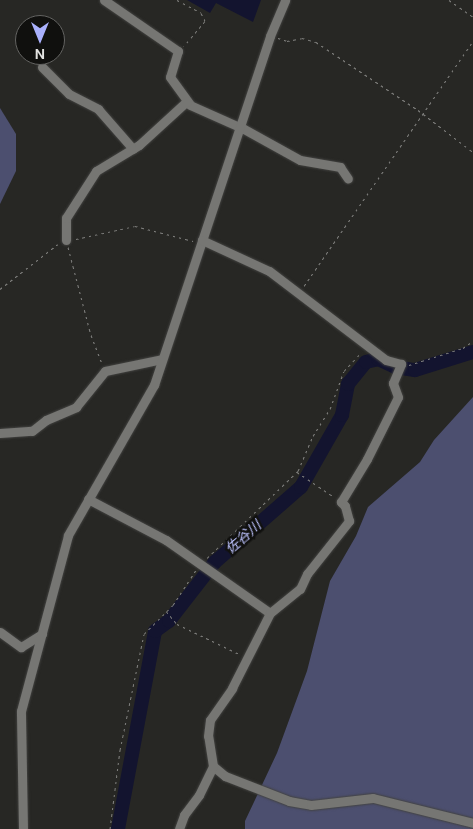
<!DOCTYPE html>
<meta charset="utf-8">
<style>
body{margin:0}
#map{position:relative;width:473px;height:829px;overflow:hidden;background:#272724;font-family:"DM Sans","Noto Sans JP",sans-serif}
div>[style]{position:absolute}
.forest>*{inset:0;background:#4c4f6f}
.water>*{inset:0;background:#13142f}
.river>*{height:14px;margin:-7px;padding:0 7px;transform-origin:7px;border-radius:7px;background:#13142f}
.path>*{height:1px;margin-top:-0.5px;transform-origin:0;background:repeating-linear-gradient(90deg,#81817f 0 2.5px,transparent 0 6.5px)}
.roads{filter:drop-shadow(0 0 1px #424240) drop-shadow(0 0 1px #424240)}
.minor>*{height:9px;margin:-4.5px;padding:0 4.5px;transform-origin:4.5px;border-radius:4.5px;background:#767673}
span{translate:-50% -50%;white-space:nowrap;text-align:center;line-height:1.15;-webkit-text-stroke:5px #10100e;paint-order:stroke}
.water-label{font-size:14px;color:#bdc3fe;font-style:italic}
.north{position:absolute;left:15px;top:15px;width:50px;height:50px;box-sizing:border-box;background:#10100e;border:1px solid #646462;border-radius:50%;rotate:180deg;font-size:14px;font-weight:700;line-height:20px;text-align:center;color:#e2e2e0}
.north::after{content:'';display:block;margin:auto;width:18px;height:22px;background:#a9b0fc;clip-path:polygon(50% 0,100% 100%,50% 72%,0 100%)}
</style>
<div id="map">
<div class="forest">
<div style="clip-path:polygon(0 108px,16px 134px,16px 171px,0 204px)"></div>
<div style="clip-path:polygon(473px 397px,473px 829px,245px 829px,245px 821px,277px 753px,307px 671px,330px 581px,356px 536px,368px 507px,420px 462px,434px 440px)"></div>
</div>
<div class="water">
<div style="clip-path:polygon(187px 0,261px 0,253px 22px,216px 3px,210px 13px)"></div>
</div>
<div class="river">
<div style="left:118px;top:829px;width:201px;rotate:-79.4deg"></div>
<div style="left:155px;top:631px;width:17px;rotate:-36deg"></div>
<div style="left:169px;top:621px;width:75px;rotate:-52.1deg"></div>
<div style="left:215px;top:562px;width:114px;rotate:-41.1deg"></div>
<div style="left:301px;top:487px;width:83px;rotate:-60.3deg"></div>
<div style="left:342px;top:415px;width:32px;rotate:-79deg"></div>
<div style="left:348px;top:384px;width:28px;rotate:-51deg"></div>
<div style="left:366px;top:362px;width:12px;rotate:-14deg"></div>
<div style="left:378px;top:359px;width:19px;rotate:25deg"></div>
<div style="left:395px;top:367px;width:20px;rotate:9deg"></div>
<div style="left:415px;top:370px;width:61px;rotate:-17.2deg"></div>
</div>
<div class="path">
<div style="left:177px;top:0;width:27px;rotate:28deg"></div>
<div style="left:201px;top:13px;width:9px;rotate:63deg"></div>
<div style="left:205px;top:21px;width:33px;rotate:130deg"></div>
<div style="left:449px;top:0;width:29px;rotate:35deg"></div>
<div style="left:278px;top:38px;width:9px;rotate:18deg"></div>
<div style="left:287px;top:41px;width:15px;rotate:-11deg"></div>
<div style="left:302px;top:38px;width:15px;rotate:16deg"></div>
<div style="left:316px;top:42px;width:123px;rotate:33.7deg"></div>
<div style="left:418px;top:110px;width:69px;rotate:37.4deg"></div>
<div style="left:76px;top:239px;width:60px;rotate:-12.4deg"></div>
<div style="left:135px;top:226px;width:60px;rotate:14.5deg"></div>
<div style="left:68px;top:247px;width:91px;rotate:75.4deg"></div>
<div style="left:91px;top:335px;width:30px;rotate:69deg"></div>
<div style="left:304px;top:286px;width:298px;rotate:-55.4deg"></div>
<div style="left:0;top:289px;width:73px;rotate:-37.8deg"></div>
<div style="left:409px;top:365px;width:57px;rotate:-17.5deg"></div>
<div style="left:463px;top:348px;width:12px;rotate:-35deg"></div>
<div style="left:297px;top:472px;width:45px;rotate:34deg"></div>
<div style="left:207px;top:558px;width:126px;rotate:-43.7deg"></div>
<div style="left:298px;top:471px;width:38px;rotate:-67deg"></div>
<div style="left:313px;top:436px;width:32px;rotate:-58deg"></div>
<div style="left:330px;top:409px;width:40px;rotate:-69.8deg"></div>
<div style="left:344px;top:371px;width:26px;rotate:-47deg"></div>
<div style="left:166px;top:611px;width:17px;rotate:50deg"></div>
<div style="left:177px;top:624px;width:69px;rotate:25.8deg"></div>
<div style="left:110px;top:829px;width:80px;rotate:-82.8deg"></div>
<div style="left:120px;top:750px;width:118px;rotate:-78.3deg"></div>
<div style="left:144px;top:634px;width:41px;rotate:-45deg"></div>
<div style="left:173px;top:605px;width:42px;rotate:-56.7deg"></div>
</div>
<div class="roads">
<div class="minor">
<div style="left:104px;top:0;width:90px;rotate:34.6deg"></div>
<div style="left:178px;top:51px;width:27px;rotate:107deg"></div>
<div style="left:170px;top:77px;width:34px;rotate:54deg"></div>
<div style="left:190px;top:105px;width:59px;rotate:24deg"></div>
<div style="left:244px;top:129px;width:64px;rotate:29deg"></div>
<div style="left:300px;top:160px;width:41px;rotate:9.9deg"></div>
<div style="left:340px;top:167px;width:14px;rotate:56deg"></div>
<div style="left:42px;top:67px;width:38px;rotate:45deg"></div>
<div style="left:69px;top:94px;width:33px;rotate:27deg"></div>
<div style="left:98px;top:109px;width:53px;rotate:48.8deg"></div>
<div style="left:66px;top:240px;width:22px;rotate:-90deg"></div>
<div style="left:66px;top:218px;width:56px;rotate:-57.4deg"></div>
<div style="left:96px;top:171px;width:50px;rotate:-31.2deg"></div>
<div style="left:139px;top:145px;width:65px;rotate:-42.5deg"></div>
<div style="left:0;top:433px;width:32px;rotate:-4deg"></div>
<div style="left:32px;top:431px;width:18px;rotate:-38deg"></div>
<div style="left:46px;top:420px;width:33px;rotate:-23deg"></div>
<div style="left:76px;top:407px;width:46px;rotate:-51.1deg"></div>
<div style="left:105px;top:371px;width:58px;rotate:-11.9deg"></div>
<div style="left:88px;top:499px;width:88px;rotate:27.7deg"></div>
<div style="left:166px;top:540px;width:127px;rotate:35.1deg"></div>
<div style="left:0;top:632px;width:26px;rotate:36deg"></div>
<div style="left:21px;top:647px;width:25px;rotate:-32deg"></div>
<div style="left:213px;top:766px;width:16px;rotate:40deg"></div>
<div style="left:225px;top:776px;width:69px;rotate:21.3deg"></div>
<div style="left:289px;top:801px;width:22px;rotate:10deg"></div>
<div style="left:311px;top:805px;width:62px;rotate:-6.4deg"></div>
<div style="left:373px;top:798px;width:103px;rotate:14deg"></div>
<div style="left:23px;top:829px;width:118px;rotate:-91deg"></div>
<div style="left:21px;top:711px;width:182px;rotate:-75deg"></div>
<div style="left:68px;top:535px;width:173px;rotate:-60.2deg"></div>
<div style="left:154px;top:385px;width:368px;rotate:-71.6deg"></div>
<div style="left:270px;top:36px;width:39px;rotate:-67deg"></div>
<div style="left:179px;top:829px;width:15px;rotate:-70deg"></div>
<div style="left:184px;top:815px;width:25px;rotate:-53deg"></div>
<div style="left:199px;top:795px;width:32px;rotate:-64deg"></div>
<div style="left:213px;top:766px;width:30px;rotate:-99deg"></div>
<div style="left:208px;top:736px;width:16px;rotate:-83deg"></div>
<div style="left:210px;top:720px;width:39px;rotate:-55deg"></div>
<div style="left:232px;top:688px;width:84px;rotate:-63.1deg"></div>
<div style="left:270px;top:613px;width:38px;rotate:-39deg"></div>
<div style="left:300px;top:589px;width:17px;rotate:-65deg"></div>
<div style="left:307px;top:574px;width:68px;rotate:-51.6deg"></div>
<div style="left:349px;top:521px;width:16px;rotate:-105deg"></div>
<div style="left:345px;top:506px;width:6px;rotate:-135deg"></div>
<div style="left:341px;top:502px;width:50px;rotate:-58.8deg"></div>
<div style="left:367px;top:459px;width:69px;rotate:-63.4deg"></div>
<div style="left:398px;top:397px;width:15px;rotate:-110deg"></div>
<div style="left:393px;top:383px;width:21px;rotate:-67deg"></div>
<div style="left:401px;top:364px;width:16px;rotate:-165deg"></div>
<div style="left:386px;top:360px;width:147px;rotate:-142.7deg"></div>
<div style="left:269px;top:271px;width:74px;rotate:-155.2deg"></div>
</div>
</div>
<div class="water-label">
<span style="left:243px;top:537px;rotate:-41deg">佐谷川</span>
</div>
<div class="north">N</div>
</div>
